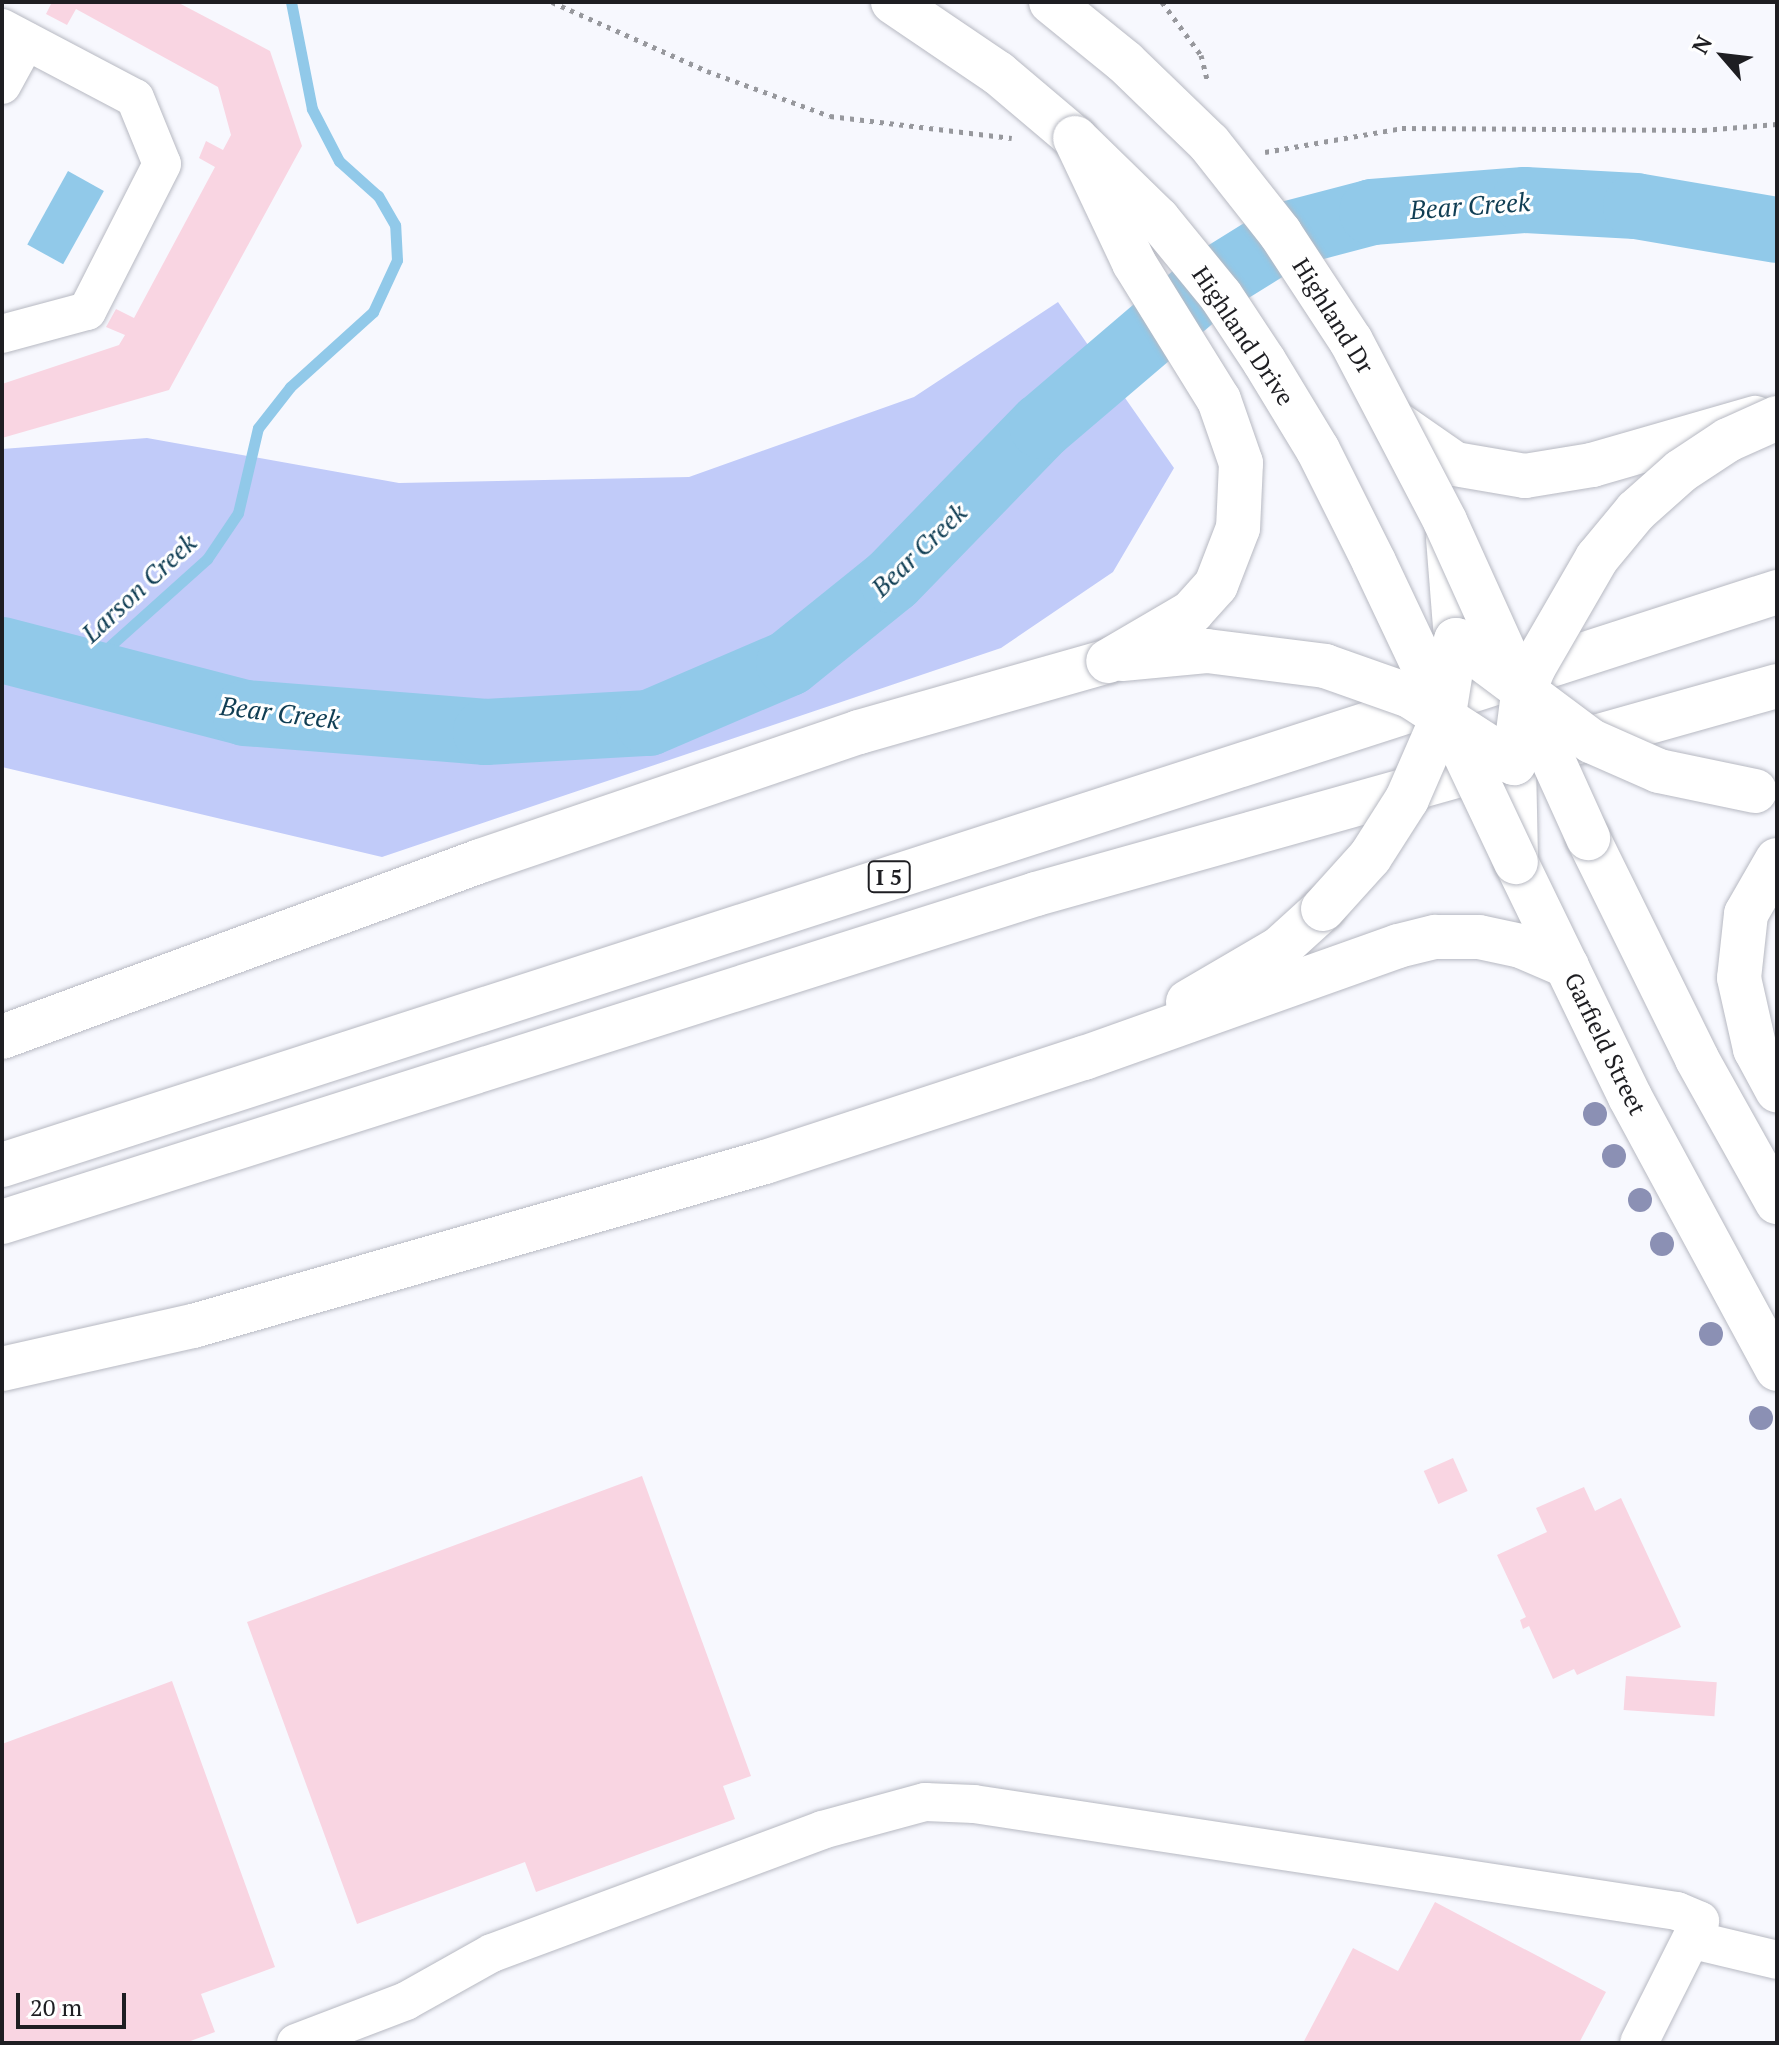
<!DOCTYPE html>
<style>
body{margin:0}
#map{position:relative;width:1779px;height:2045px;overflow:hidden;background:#f7f8fe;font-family:"PT Serif",serif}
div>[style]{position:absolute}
.green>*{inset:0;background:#c1cbf9}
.water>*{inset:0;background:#91c9e9;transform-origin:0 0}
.stream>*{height:11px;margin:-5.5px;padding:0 5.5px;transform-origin:5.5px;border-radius:5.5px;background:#91c9e9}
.river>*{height:66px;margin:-33px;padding:0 33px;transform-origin:33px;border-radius:33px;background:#91c9e9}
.building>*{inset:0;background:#f9d5e2;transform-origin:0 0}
.path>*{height:5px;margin-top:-2.5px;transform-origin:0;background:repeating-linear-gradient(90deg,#97989d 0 4px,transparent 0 10px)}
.roads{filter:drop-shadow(0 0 2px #b7b9c2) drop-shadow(0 0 2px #b7b9c2)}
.minor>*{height:38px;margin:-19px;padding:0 19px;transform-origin:19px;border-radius:19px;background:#fff}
.major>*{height:44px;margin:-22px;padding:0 22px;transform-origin:22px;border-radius:22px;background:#fff}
.highway>*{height:44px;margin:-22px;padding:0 22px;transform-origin:22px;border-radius:22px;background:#fff}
.bridges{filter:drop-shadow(0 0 2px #b7b9c2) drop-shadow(0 0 2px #b7b9c2)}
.major-bridge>*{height:44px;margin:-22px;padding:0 22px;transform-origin:22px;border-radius:22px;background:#fff}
.highway-bridge>*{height:44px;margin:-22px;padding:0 22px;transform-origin:22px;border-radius:22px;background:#fff}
.trees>*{width:24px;height:24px;margin:-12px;border-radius:50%;background:#8b90b4}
span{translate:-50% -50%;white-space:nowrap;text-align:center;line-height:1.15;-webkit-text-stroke:6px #fff;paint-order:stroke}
.shield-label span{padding:2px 6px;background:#fff;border:2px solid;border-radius:6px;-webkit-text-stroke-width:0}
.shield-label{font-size:22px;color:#1e1e22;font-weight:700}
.street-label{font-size:24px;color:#1e1e22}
.water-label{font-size:26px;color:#103e54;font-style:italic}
.frame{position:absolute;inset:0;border:4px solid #1e1e22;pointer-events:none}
.north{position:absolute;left:1683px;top:16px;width:80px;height:80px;-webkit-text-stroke:6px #fff;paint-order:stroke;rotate:298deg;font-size:22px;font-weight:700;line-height:32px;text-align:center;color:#1e1e22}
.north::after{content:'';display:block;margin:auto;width:28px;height:36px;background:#1e1e22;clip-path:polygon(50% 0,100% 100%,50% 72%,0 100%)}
.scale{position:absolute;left:16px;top:1993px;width:110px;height:36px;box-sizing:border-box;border:4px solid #1e1e22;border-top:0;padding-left:10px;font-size:24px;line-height:28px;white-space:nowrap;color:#1e1e22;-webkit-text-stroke:6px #fff;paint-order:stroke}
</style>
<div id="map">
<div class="green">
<div style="clip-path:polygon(1058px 302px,1174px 468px,1113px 572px,1001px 648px,382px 857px,2px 767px,2px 449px,147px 438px,399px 483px,689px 477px,914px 397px)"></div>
</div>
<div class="water">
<div style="left:68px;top:171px;width:41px;height:84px;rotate:29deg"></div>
</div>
<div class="stream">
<div style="left:82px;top:671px;width:168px;rotate:-41.9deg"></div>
<div style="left:207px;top:559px;width:55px;rotate:-56deg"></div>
<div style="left:238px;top:513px;width:87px;rotate:-76.8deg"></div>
<div style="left:258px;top:428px;width:52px;rotate:-52deg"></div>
<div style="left:290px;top:387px;width:112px;rotate:-42.1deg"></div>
<div style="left:373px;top:312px;width:57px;rotate:-65.2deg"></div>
<div style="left:397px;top:260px;width:35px;rotate:-93deg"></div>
<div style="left:395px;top:225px;width:34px;rotate:-120deg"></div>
<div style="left:378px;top:196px;width:52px;rotate:-138.1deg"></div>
<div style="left:339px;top:161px;width:59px;rotate:-117.4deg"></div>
<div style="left:312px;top:109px;width:109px;rotate:-101.1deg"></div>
</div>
<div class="river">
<div style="left:2px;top:650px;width:251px;rotate:14.5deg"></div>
<div style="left:245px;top:713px;width:242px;rotate:4.5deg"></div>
<div style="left:486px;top:732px;width:163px;rotate:-3.2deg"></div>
<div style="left:649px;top:723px;width:152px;rotate:-23.2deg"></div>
<div style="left:789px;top:663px;width:132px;rotate:-38.9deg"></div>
<div style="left:892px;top:580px;width:215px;rotate:-45.8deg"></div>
<div style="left:1042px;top:426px;width:217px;rotate:-40.5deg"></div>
<div style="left:1207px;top:285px;width:97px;rotate:-31.9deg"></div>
<div style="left:1289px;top:234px;width:86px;rotate:-14.8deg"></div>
<div style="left:1372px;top:212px;width:153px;rotate:-4.5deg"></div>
<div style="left:1525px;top:200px;width:111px;rotate:3.1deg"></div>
<div style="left:1636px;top:206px;width:143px;rotate:9.7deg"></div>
</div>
<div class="building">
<div style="clip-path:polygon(52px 2px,177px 2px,270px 51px,302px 146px,169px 390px,2px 438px,2px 384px,119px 345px,125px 335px,106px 327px,116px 309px,134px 318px,215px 167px,199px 158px,206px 141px,223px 150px,231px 135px,218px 87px,76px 9px,67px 25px,46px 14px)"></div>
<div style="left:1453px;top:1458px;width:36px;height:32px;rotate:66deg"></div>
<div style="clip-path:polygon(642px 1476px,751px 1776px,723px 1786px,735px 1819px,536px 1892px,525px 1862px,357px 1924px,247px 1622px)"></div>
<div style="clip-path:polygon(1584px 1487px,1595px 1511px,1621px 1498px,1681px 1627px,1577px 1675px,1574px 1669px,1553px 1679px,1529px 1626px,1523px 1629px,1520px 1620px,1526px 1617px,1497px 1555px,1547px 1532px,1536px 1508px)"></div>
<div style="left:1626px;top:1676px;width:91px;height:34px;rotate:4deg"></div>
<div style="clip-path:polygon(172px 1681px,275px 1967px,201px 1994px,215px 2032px,185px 2043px,2px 2043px,2px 1744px)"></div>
<div style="clip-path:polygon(1435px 1902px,1606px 1992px,1579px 2043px,1303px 2043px,1353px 1948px,1398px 1971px)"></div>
</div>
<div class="path">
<div style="left:552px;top:2px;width:170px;rotate:24deg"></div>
<div style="left:707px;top:71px;width:131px;rotate:20.1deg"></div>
<div style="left:830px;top:116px;width:183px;rotate:6.9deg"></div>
<div style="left:1162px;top:2px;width:66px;rotate:53.7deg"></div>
<div style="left:1201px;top:55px;width:29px;rotate:76deg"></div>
<div style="left:1265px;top:152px;width:139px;rotate:-9.9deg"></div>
<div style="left:1402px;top:128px;width:301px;rotate:0.4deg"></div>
<div style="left:1703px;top:130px;width:74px;rotate:-4.6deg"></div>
</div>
<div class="roads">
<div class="minor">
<div style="left:2px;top:28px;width:150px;rotate:27.8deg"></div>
<div style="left:135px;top:98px;width:71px;rotate:67.8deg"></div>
<div style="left:162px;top:164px;width:165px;rotate:117deg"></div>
<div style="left:87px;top:311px;width:88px;rotate:164.9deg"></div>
<div style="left:2px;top:85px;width:50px;rotate:-61.4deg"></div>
<div style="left:1693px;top:1940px;width:86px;rotate:13.4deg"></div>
<div style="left:296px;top:2043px;width:118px;rotate:-20.9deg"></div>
<div style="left:406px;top:2001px;width:98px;rotate:-29.2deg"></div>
<div style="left:492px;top:1953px;width:352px;rotate:-20.4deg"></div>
<div style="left:822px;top:1830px;width:107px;rotate:-15.2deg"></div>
<div style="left:925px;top:1802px;width:49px;rotate:2.3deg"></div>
<div style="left:974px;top:1804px;width:711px;rotate:8.65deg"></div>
<div style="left:1677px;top:1911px;width:25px;rotate:23deg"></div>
<div style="left:1700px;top:1921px;width:136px;rotate:116.6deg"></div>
</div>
<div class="major">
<div style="left:893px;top:2px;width:127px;rotate:34.1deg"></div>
<div style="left:998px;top:73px;width:101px;rotate:40.2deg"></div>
<div style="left:1588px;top:838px;width:246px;rotate:63.7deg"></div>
<div style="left:1697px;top:1059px;width:164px;rotate:60.8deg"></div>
<div style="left:1516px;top:862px;width:261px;rotate:64.1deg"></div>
<div style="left:1630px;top:1097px;width:309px;rotate:61.6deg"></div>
</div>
<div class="highway">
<div style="left:1399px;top:425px;width:68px;rotate:34.9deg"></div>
<div style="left:1455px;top:464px;width:71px;rotate:9.7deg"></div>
<div style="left:1525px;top:476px;width:68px;rotate:-9.3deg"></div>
<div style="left:1592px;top:465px;width:170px;rotate:-16.1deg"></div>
<div style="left:1448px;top:538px;width:102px;rotate:85.5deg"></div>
<div style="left:1514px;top:763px;width:99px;rotate:88.8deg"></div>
<div style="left:1777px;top:860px;width:62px;rotate:119.9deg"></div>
<div style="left:1746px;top:914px;width:64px;rotate:96.2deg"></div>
<div style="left:1739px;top:978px;width:73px;rotate:77.3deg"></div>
<div style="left:1755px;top:1049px;width:47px;rotate:61.8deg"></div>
<div style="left:1188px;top:1002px;width:107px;rotate:-30.4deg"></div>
<div style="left:1280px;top:948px;width:58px;rotate:-42.2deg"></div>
<div style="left:2px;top:1037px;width:509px;rotate:-20.21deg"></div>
<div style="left:480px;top:861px;width:400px;rotate:-18.8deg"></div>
<div style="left:859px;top:732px;width:259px;rotate:-15.9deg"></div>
<div style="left:2px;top:1165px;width:1865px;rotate:-17.89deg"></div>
<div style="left:2px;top:1222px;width:1085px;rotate:-17.6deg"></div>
<div style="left:1036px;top:894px;width:770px;rotate:-15.68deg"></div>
<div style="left:2px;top:1369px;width:196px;rotate:-12.7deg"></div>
<div style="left:193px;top:1326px;width:595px;rotate:-16deg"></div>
<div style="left:765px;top:1162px;width:336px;rotate:-18.1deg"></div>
<div style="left:1084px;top:1058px;width:333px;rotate:-19.6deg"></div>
<div style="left:1398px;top:946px;width:38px;rotate:-14deg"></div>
<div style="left:1435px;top:937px;width:44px"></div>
<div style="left:1479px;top:937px;width:43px;rotate:12.1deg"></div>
<div style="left:1521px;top:946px;width:50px;rotate:23.5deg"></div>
</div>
</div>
<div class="bridges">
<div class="major-bridge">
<div style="left:1051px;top:2px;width:95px;rotate:39deg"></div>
<div style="left:1125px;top:62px;width:117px;rotate:44deg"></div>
<div style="left:1209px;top:143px;width:115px;rotate:51.7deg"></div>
<div style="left:1280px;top:233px;width:129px;rotate:56.7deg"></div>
<div style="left:1351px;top:341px;width:203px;rotate:62.4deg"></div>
<div style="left:1445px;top:521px;width:348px;rotate:65.7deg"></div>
<div style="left:1076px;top:139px;width:115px;rotate:44.3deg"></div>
<div style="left:1158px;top:219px;width:99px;rotate:50.7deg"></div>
<div style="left:1221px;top:296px;width:78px;rotate:56.5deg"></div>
<div style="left:1264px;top:361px;width:104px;rotate:58.8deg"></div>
<div style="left:1318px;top:450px;width:125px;rotate:63.4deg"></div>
<div style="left:1374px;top:562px;width:332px;rotate:64.7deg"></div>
</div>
<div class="highway-bridge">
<div style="left:1075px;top:138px;width:138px;rotate:64.7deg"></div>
<div style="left:1134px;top:263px;width:161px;rotate:58.2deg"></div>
<div style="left:1219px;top:400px;width:67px;rotate:70.8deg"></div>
<div style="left:1241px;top:463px;width:65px;rotate:92.6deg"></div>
<div style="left:1238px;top:528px;width:61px;rotate:111.1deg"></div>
<div style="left:1216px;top:585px;width:36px;rotate:132deg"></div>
<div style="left:1192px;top:612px;width:97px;rotate:149.7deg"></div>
<div style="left:1456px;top:640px;width:169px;rotate:36.8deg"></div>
<div style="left:1591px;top:741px;width:74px;rotate:23.8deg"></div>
<div style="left:1659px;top:771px;width:98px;rotate:11.8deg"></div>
<div style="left:1122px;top:659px;width:85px;rotate:-5.4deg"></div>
<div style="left:1207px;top:651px;width:119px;rotate:7.2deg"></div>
<div style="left:1325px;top:666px;width:90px;rotate:19.4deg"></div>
<div style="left:1410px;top:696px;width:124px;rotate:32.8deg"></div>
<div style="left:1514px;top:763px;width:70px;rotate:-82.6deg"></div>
<div style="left:1523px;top:694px;width:29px;rotate:-68deg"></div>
<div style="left:1534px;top:667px;width:126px;rotate:-60deg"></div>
<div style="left:1597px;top:558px;width:61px;rotate:-50.3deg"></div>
<div style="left:1636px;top:511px;width:60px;rotate:-41.6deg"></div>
<div style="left:1681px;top:471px;width:56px;rotate:-33.4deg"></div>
<div style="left:1728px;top:440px;width:54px;rotate:-24.2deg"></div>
<div style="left:1323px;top:909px;width:70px;rotate:-47.9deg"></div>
<div style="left:1370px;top:857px;width:69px;rotate:-57.5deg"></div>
<div style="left:1407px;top:799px;width:93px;rotate:-66.5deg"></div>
<div style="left:1444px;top:714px;width:75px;rotate:-80.8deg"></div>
</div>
</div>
<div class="trees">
<div style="left:1595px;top:1114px"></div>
<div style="left:1614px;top:1156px"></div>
<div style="left:1640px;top:1200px"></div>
<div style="left:1662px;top:1244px"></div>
<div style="left:1711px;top:1334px"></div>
<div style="left:1761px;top:1418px"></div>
</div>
<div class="shield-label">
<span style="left:889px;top:877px">I 5</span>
</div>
<div class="street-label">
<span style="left:1333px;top:316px;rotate:58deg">Highland Dr</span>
<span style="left:1243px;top:336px;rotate:56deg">Highland Drive</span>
<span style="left:1605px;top:1044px;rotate:64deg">Garfield Street</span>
</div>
<div class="water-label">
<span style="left:1470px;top:206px;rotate:-4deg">Bear Creek</span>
<span style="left:919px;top:550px;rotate:-44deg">Bear Creek</span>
<span style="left:139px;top:588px;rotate:-43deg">Larson Creek</span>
<span style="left:280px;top:713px;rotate:7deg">Bear Creek</span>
</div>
<div class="frame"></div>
<div class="north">N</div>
<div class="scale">20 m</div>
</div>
